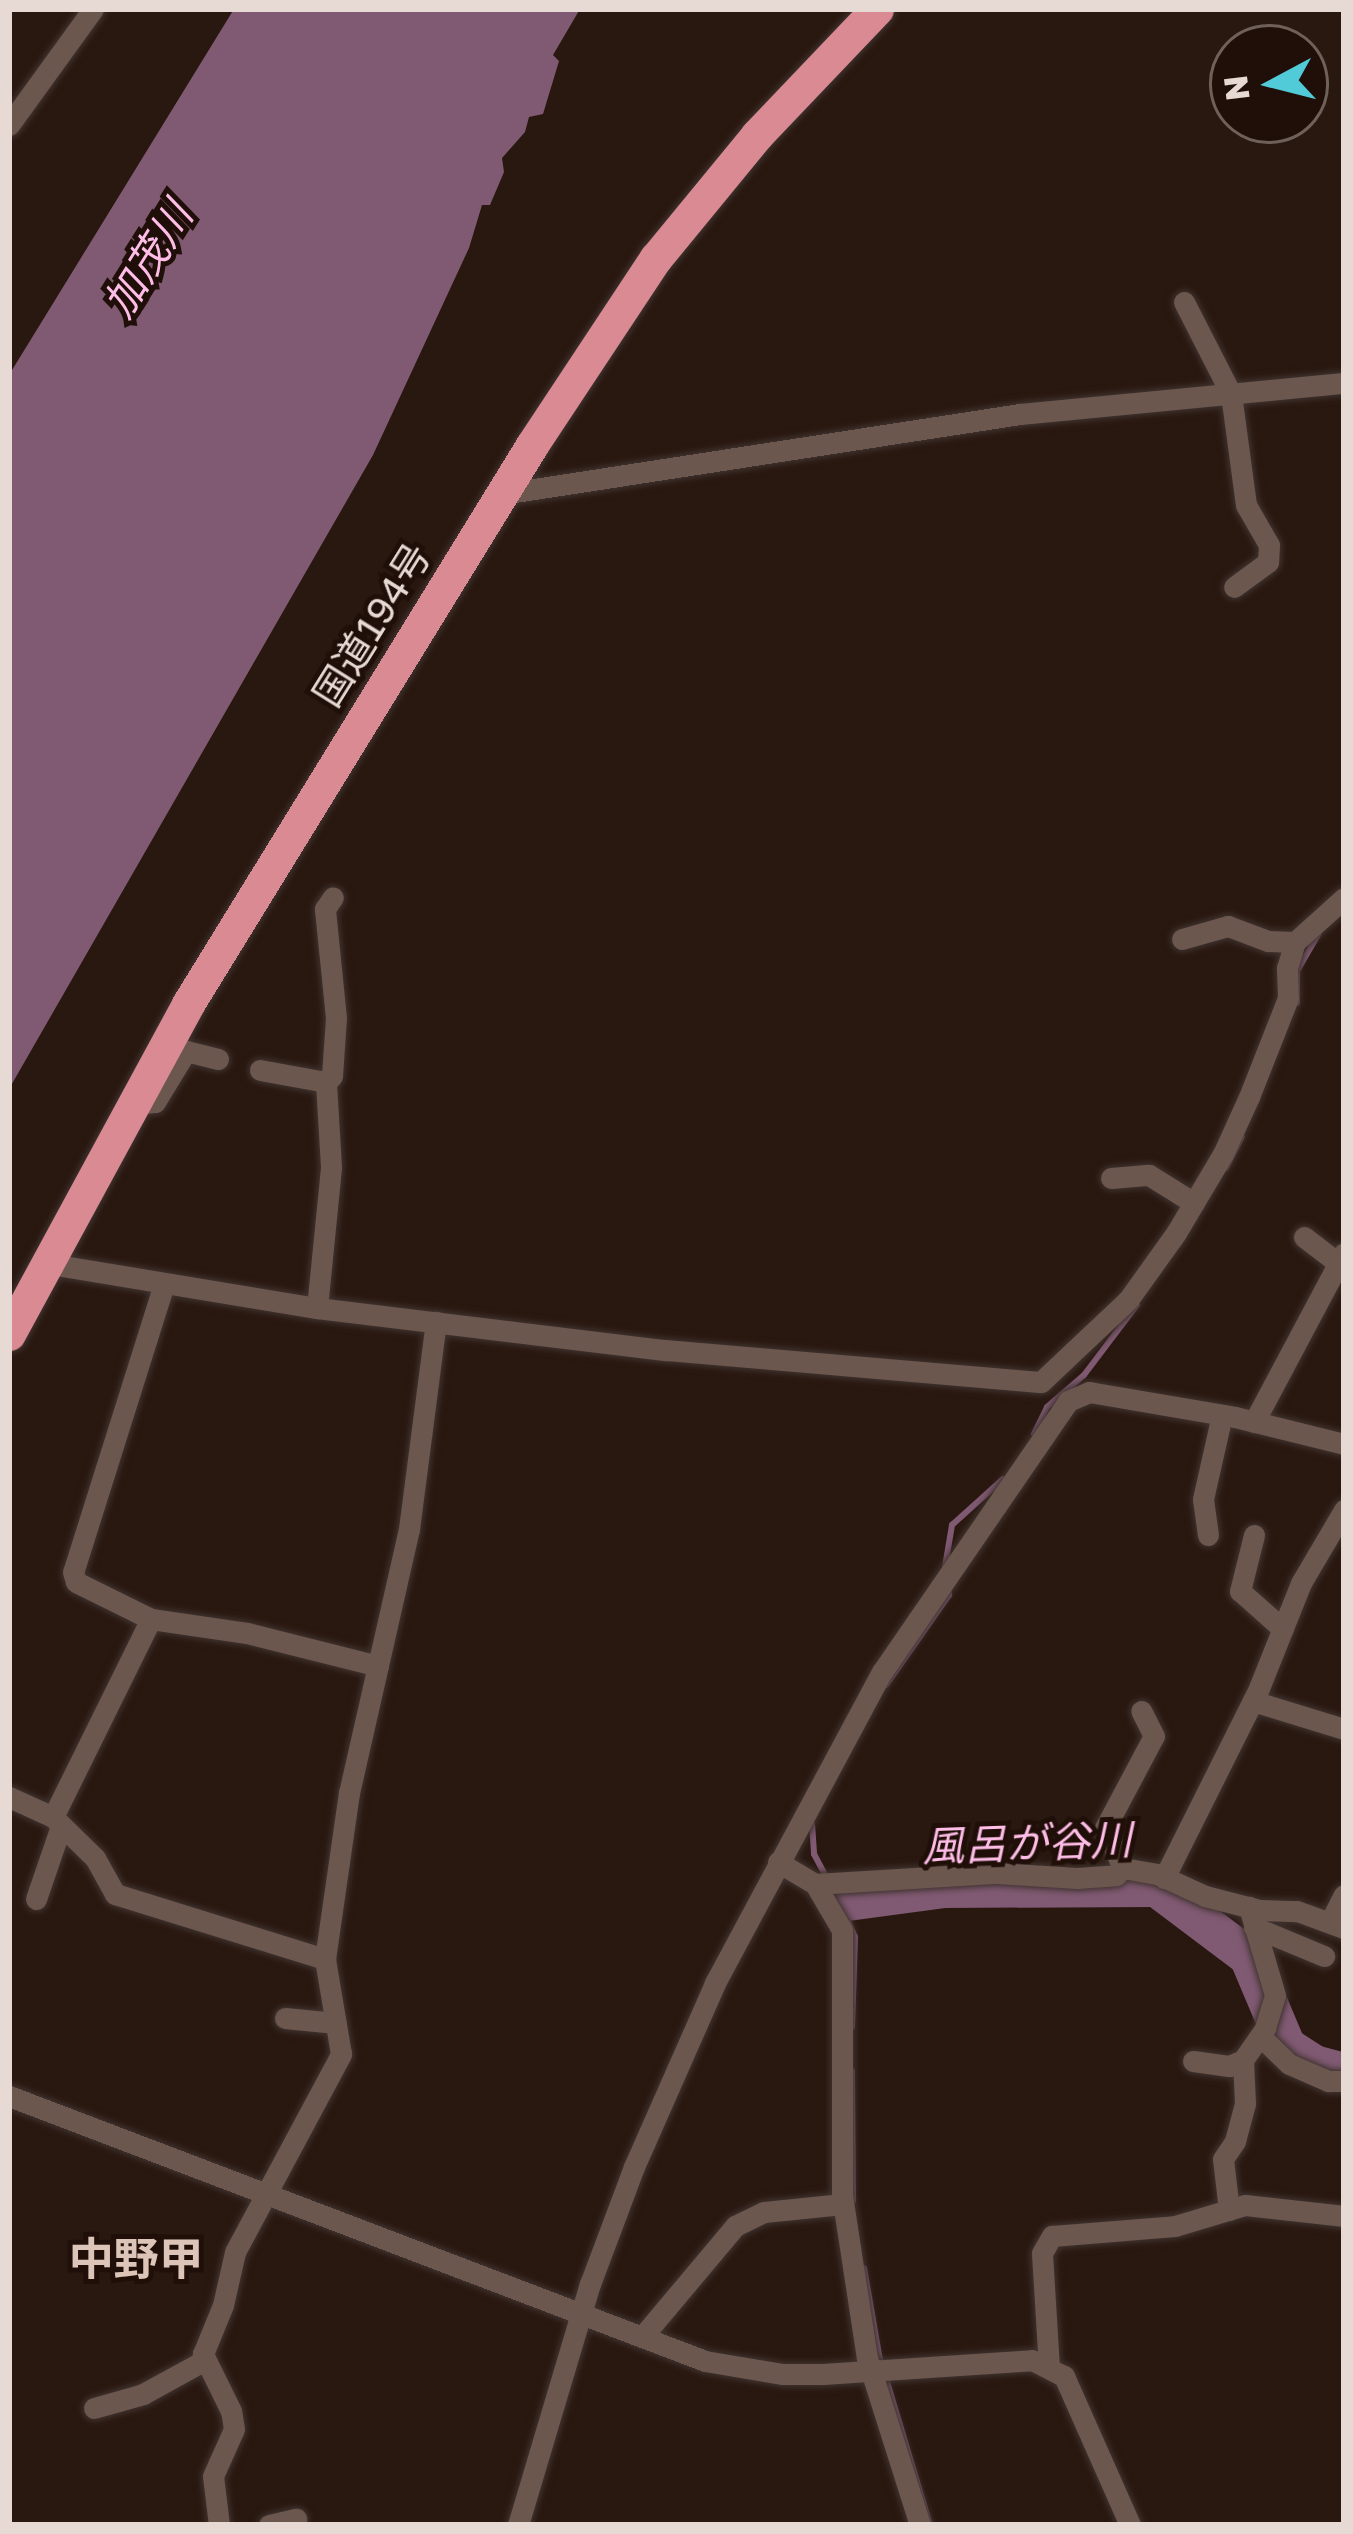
<!DOCTYPE html>
<meta charset="utf-8">
<style>
body{margin:0}
#map{position:relative;width:1353px;height:2534px;overflow:hidden;background:#291810;font-family:"Golos Text","Noto Sans JP",sans-serif}
div>[style]{position:absolute}
.water>*{inset:0;background:#805a73}
.stream>*{height:6px;margin:-3px;padding:0 3px;transform-origin:3px;border-radius:3px;background:#805a73}
.river>*{height:39px;margin:-19.5px;padding:0 19.5px;transform-origin:19.5px;border-radius:19.5px;background:#805a73}
.roads{filter:drop-shadow(0 0 3px #403330) drop-shadow(0 0 3px #403330)}
.minor>*{height:21px;margin:-10.5px;padding:0 10.5px;transform-origin:10.5px;border-radius:10.5px;background:#6c574e}
.trunk>*{height:33px;margin:-16.5px;padding:0 16.5px;transform-origin:16.5px;border-radius:16.5px;background:#da8a92}
span{translate:-50% -50%;white-space:nowrap;text-align:center;line-height:1.15;-webkit-text-stroke:10px #1f0f08;paint-order:stroke}
.street-label{font-size:39px;color:#e7dad5}
.water-label{font-size:42px;color:#febde7;font-style:italic}
.quarter-label{font-size:45px;color:#ddc4b9;font-weight:700}
.frame{position:absolute;inset:0;border:12px solid #e7dad5;pointer-events:none}
.north{position:absolute;left:1209px;top:24px;width:120px;height:120px;box-sizing:border-box;background:#1f0f08;border:3px solid #6f605a;border-radius:50%;rotate:263deg;font-size:33px;font-weight:700;line-height:48px;text-align:center;color:#e7dad5}
.north::after{content:'';display:block;margin:auto;width:42px;height:54px;background:#52cbd8;clip-path:polygon(50% 0,100% 100%,50% 72%,0 100%)}
</style>
<div id="map">
<div class="water">
<div style="clip-path:polygon(234px 9px,580px 9px,553px 55px,559px 61px,543px 114px,529px 117px,525px 132px,502px 158px,504px 172px,490px 205px,482px 205px,469px 248px,373px 455px,9px 1089px,9px 375px)"></div>
</div>
<div class="stream">
<div style="left:1297px;top:1003px;width:32px;rotate:-90deg"></div>
<div style="left:1297px;top:971px;width:44px;rotate:-59.9deg"></div>
<div style="left:1226px;top:1168px;width:35px;rotate:-63deg"></div>
<div style="left:1034px;top:1434px;width:30px;rotate:-64deg"></div>
<div style="left:1047px;top:1407px;width:49px;rotate:-40.9deg"></div>
<div style="left:1084px;top:1375px;width:88px;rotate:-52.9deg"></div>
<div style="left:945px;top:1567px;width:43px;rotate:-80.5deg"></div>
<div style="left:952px;top:1525px;width:69px;rotate:-42deg"></div>
<div style="left:886px;top:1685px;width:110px;rotate:-55deg"></div>
<div style="left:949px;top:1595px;width:9px;rotate:-96deg"></div>
<div style="left:812px;top:1824px;width:30px;rotate:86deg"></div>
<div style="left:814px;top:1854px;width:27px;rotate:62deg"></div>
<div style="left:834px;top:1890px;width:51px;rotate:65.9deg"></div>
<div style="left:855px;top:1937px;width:90px;rotate:91.9deg"></div>
<div style="left:852px;top:2071px;width:130px;rotate:89.6deg"></div>
<div style="left:864px;top:2268px;width:88px;rotate:80.2deg"></div>
<div style="left:879px;top:2355px;width:177px;rotate:73.3deg"></div>
</div>
<div class="river">
<div style="left:840px;top:1902px;width:105px;rotate:-7.7deg"></div>
<div style="left:944px;top:1888px;width:212px;rotate:-0.3deg"></div>
<div style="left:1156px;top:1887px;width:115px;rotate:36.9deg"></div>
<div style="left:1248px;top:1956px;width:98px;rotate:67.1deg"></div>
<div style="left:1286px;top:2046px;width:33px;rotate:33deg"></div>
<div style="left:1314px;top:2064px;width:31px;rotate:15deg"></div>
</div>
<div class="roads">
<div class="minor">
<div style="left:9px;top:125px;width:143px;rotate:-54.1deg"></div>
<div style="left:1184px;top:302px;width:103px;rotate:62.9deg"></div>
<div style="left:1231px;top:394px;width:112px;rotate:82.3deg"></div>
<div style="left:1246px;top:505px;width:46px;rotate:60.1deg"></div>
<div style="left:1269px;top:545px;width:17px;rotate:93deg"></div>
<div style="left:1268px;top:562px;width:42px;rotate:143.7deg"></div>
<div style="left:502px;top:494px;width:524px;rotate:-8.78deg"></div>
<div style="left:1020px;top:414px;width:325px;rotate:-5.5deg"></div>
<div style="left:1182px;top:939px;width:48px;rotate:-15.8deg"></div>
<div style="left:1228px;top:926px;width:43px;rotate:20.6deg"></div>
<div style="left:1268px;top:941px;width:27px;rotate:2deg"></div>
<div style="left:260px;top:1070px;width:67px;rotate:10.3deg"></div>
<div style="left:326px;top:1082px;width:8px;rotate:-45deg"></div>
<div style="left:332px;top:1076px;width:58px;rotate:-86.1deg"></div>
<div style="left:336px;top:1018px;width:110px;rotate:-95.8deg"></div>
<div style="left:325px;top:909px;width:14px;rotate:-56deg"></div>
<div style="left:132px;top:1104px;width:23px;rotate:-5deg"></div>
<div style="left:155px;top:1102px;width:60px;rotate:-58.7deg"></div>
<div style="left:186px;top:1051px;width:33px;rotate:14deg"></div>
<div style="left:1111px;top:1178px;width:38px;rotate:-5deg"></div>
<div style="left:1149px;top:1175px;width:53px;rotate:31.9deg"></div>
<div style="left:1304px;top:1237px;width:43px;rotate:37.4deg"></div>
<div style="left:45px;top:1263px;width:276px;rotate:9.4deg"></div>
<div style="left:317px;top:1308px;width:352px;rotate:6.9deg"></div>
<div style="left:666px;top:1350px;width:376px;rotate:4.9deg"></div>
<div style="left:1041px;top:1382px;width:120px;rotate:-43.3deg"></div>
<div style="left:1128px;top:1300px;width:82px;rotate:-54.4deg"></div>
<div style="left:1176px;top:1233px;width:92px;rotate:-59.3deg"></div>
<div style="left:1223px;top:1154px;width:63px;rotate:-65.5deg"></div>
<div style="left:1249px;top:1097px;width:106px;rotate:-68.5deg"></div>
<div style="left:1288px;top:998px;width:30px;rotate:-92deg"></div>
<div style="left:1287px;top:968px;width:27px;rotate:-73deg"></div>
<div style="left:1295px;top:942px;width:66px;rotate:-41.9deg"></div>
<div style="left:164px;top:1284px;width:302px;rotate:107.5deg"></div>
<div style="left:73px;top:1572px;width:10px;rotate:73deg"></div>
<div style="left:76px;top:1582px;width:84px;rotate:26.3deg"></div>
<div style="left:151px;top:1619px;width:97px;rotate:8.3deg"></div>
<div style="left:247px;top:1633px;width:135px;rotate:14.1deg"></div>
<div style="left:317px;top:1308px;width:142px;rotate:-84.3deg"></div>
<div style="left:331px;top:1167px;width:85px;rotate:-93.4deg"></div>
<div style="left:1254px;top:1422px;width:191px;rotate:-62deg"></div>
<div style="left:1208px;top:1535px;width:36px;rotate:-98deg"></div>
<div style="left:1203px;top:1499px;width:86px;rotate:-77.3deg"></div>
<div style="left:1254px;top:1535px;width:58px;rotate:104deg"></div>
<div style="left:1240px;top:1591px;width:57px;rotate:41.5deg"></div>
<div style="left:1253px;top:1701px;width:95px;rotate:17.1deg"></div>
<div style="left:9px;top:1797px;width:48px;rotate:24.4deg"></div>
<div style="left:53px;top:1817px;width:59px;rotate:44.3deg"></div>
<div style="left:95px;top:1858px;width:41px;rotate:60.9deg"></div>
<div style="left:115px;top:1894px;width:220px;rotate:17.2deg"></div>
<div style="left:53px;top:1817px;width:221px;rotate:-63.7deg"></div>
<div style="left:778px;top:1862px;width:43px;rotate:30.7deg"></div>
<div style="left:815px;top:1884px;width:53px;rotate:59.6deg"></div>
<div style="left:842px;top:1930px;width:265px;rotate:90deg"></div>
<div style="left:842px;top:2195px;width:165px;rotate:81.3deg"></div>
<div style="left:867px;top:2358px;width:175px;rotate:72.4deg"></div>
<div style="left:1123px;top:1868px;width:44px;rotate:-114.2deg"></div>
<div style="left:1105px;top:1828px;width:104px;rotate:-62deg"></div>
<div style="left:1154px;top:1736px;width:28px;rotate:-117deg"></div>
<div style="left:1164px;top:1878px;width:212px;rotate:-63.4deg"></div>
<div style="left:1259px;top:1688px;width:113px;rotate:-68.2deg"></div>
<div style="left:1301px;top:1583px;width:85px;rotate:-59.5deg"></div>
<div style="left:815px;top:1884px;width:182px;rotate:-3.5deg"></div>
<div style="left:997px;top:1873px;width:80px;rotate:3.6deg"></div>
<div style="left:1077px;top:1878px;width:39px;rotate:-4deg"></div>
<div style="left:1116px;top:1875px;width:10px;rotate:-45deg"></div>
<div style="left:1123px;top:1868px;width:35px;rotate:10deg"></div>
<div style="left:1157px;top:1874px;width:53px;rotate:24.6deg"></div>
<div style="left:1205px;top:1896px;width:57px;rotate:14.3deg"></div>
<div style="left:1260px;top:1910px;width:37px;rotate:2deg"></div>
<div style="left:1297px;top:1911px;width:50px;rotate:19.9deg"></div>
<div style="left:36px;top:1899px;width:77px;rotate:-71.1deg"></div>
<div style="left:1330px;top:1922px;width:30px;rotate:-63deg"></div>
<div style="left:1254px;top:1927px;width:76px;rotate:22.5deg"></div>
<div style="left:285px;top:2018px;width:51px;rotate:5.6deg"></div>
<div style="left:1260px;top:2036px;width:40px;rotate:44deg"></div>
<div style="left:1289px;top:2064px;width:43px;rotate:23.6deg"></div>
<div style="left:1328px;top:2081px;width:16px"></div>
<div style="left:1193px;top:2061px;width:36px;rotate:8deg"></div>
<div style="left:1229px;top:2066px;width:15px;rotate:-23deg"></div>
<div style="left:1243px;top:2060px;width:39px;rotate:-55deg"></div>
<div style="left:1265px;top:2028px;width:34px;rotate:-73deg"></div>
<div style="left:1275px;top:1995px;width:92px;rotate:-106.5deg"></div>
<div style="left:9px;top:2096px;width:745px;rotate:20.84deg"></div>
<div style="left:705px;top:2361px;width:79px;rotate:9.5deg"></div>
<div style="left:783px;top:2374px;width:40px"></div>
<div style="left:823px;top:2374px;width:209px;rotate:-3.8deg"></div>
<div style="left:1032px;top:2360px;width:36px;rotate:27deg"></div>
<div style="left:1064px;top:2376px;width:163px;rotate:66.1deg"></div>
<div style="left:1229px;top:2210px;width:51px;rotate:-96.7deg"></div>
<div style="left:1223px;top:2159px;width:22px;rotate:-56deg"></div>
<div style="left:1235px;top:2141px;width:39px;rotate:-75deg"></div>
<div style="left:1245px;top:2103px;width:43px;rotate:-92.7deg"></div>
<div style="left:642px;top:2337px;width:145px;rotate:-50deg"></div>
<div style="left:735px;top:2226px;width:32px;rotate:-26deg"></div>
<div style="left:764px;top:2212px;width:79px;rotate:-5.8deg"></div>
<div style="left:1049px;top:2368px;width:115px;rotate:-93.5deg"></div>
<div style="left:1042px;top:2253px;width:20px;rotate:-60deg"></div>
<div style="left:1052px;top:2236px;width:123px;rotate:-4.6deg"></div>
<div style="left:1175px;top:2226px;width:73px;rotate:-16.7deg"></div>
<div style="left:1245px;top:2205px;width:100px;rotate:6.3deg"></div>
<div style="left:94px;top:2408px;width:51px;rotate:-15.9deg"></div>
<div style="left:143px;top:2394px;width:71px;rotate:-28.7deg"></div>
<div style="left:219px;top:2525px;width:49px;rotate:-97deg"></div>
<div style="left:213px;top:2476px;width:51px;rotate:-65.9deg"></div>
<div style="left:234px;top:2429px;width:18px;rotate:-99deg"></div>
<div style="left:231px;top:2411px;width:64px;rotate:-116.2deg"></div>
<div style="left:203px;top:2354px;width:53px;rotate:-67.8deg"></div>
<div style="left:223px;top:2305px;width:54px;rotate:-77.2deg"></div>
<div style="left:235px;top:2252px;width:225px;rotate:-61.8deg"></div>
<div style="left:341px;top:2054px;width:96px;rotate:-99.6deg"></div>
<div style="left:325px;top:1959px;width:168px;rotate:-81.8deg"></div>
<div style="left:349px;top:1793px;width:271px;rotate:-77.2deg"></div>
<div style="left:409px;top:1529px;width:209px;rotate:-82.6deg"></div>
<div style="left:269px;top:2525px;width:28px;rotate:-13deg"></div>
<div style="left:518px;top:2525px;width:252px;rotate:-73.4deg"></div>
<div style="left:590px;top:2284px;width:125px;rotate:-69.4deg"></div>
<div style="left:634px;top:2167px;width:201px;rotate:-66.2deg"></div>
<div style="left:715px;top:1983px;width:353px;rotate:-61.8deg"></div>
<div style="left:882px;top:1672px;width:329px;rotate:-55.5deg"></div>
<div style="left:1068px;top:1401px;width:23px;rotate:-23deg"></div>
<div style="left:1089px;top:1392px;width:148px;rotate:9.7deg"></div>
<div style="left:1235px;top:1417px;width:112px;rotate:13.9deg"></div>
</div>
<div class="trunk">
<div style="left:9px;top:1334px;width:375px;rotate:-61.5deg"></div>
<div style="left:188px;top:1004px;width:656px;rotate:-58.39deg"></div>
<div style="left:532px;top:445px;width:224px;rotate:-56.5deg"></div>
<div style="left:656px;top:258px;width:159px;rotate:-50.6deg"></div>
<div style="left:757px;top:135px;width:174px;rotate:-46.4deg"></div>
</div>
</div>
<div class="street-label">
<span style="left:372px;top:625px;rotate:-58deg">国道194号</span>
</div>
<div class="water-label">
<span style="left:147px;top:259px;rotate:-58deg">加茂川</span>
<span style="left:1027px;top:1842px;rotate:-2deg">風呂が谷川</span>
</div>
<div class="quarter-label">
<span style="left:136px;top:2259px">中野甲</span>
</div>
<div class="frame"></div>
<div class="north">N</div>
</div>
